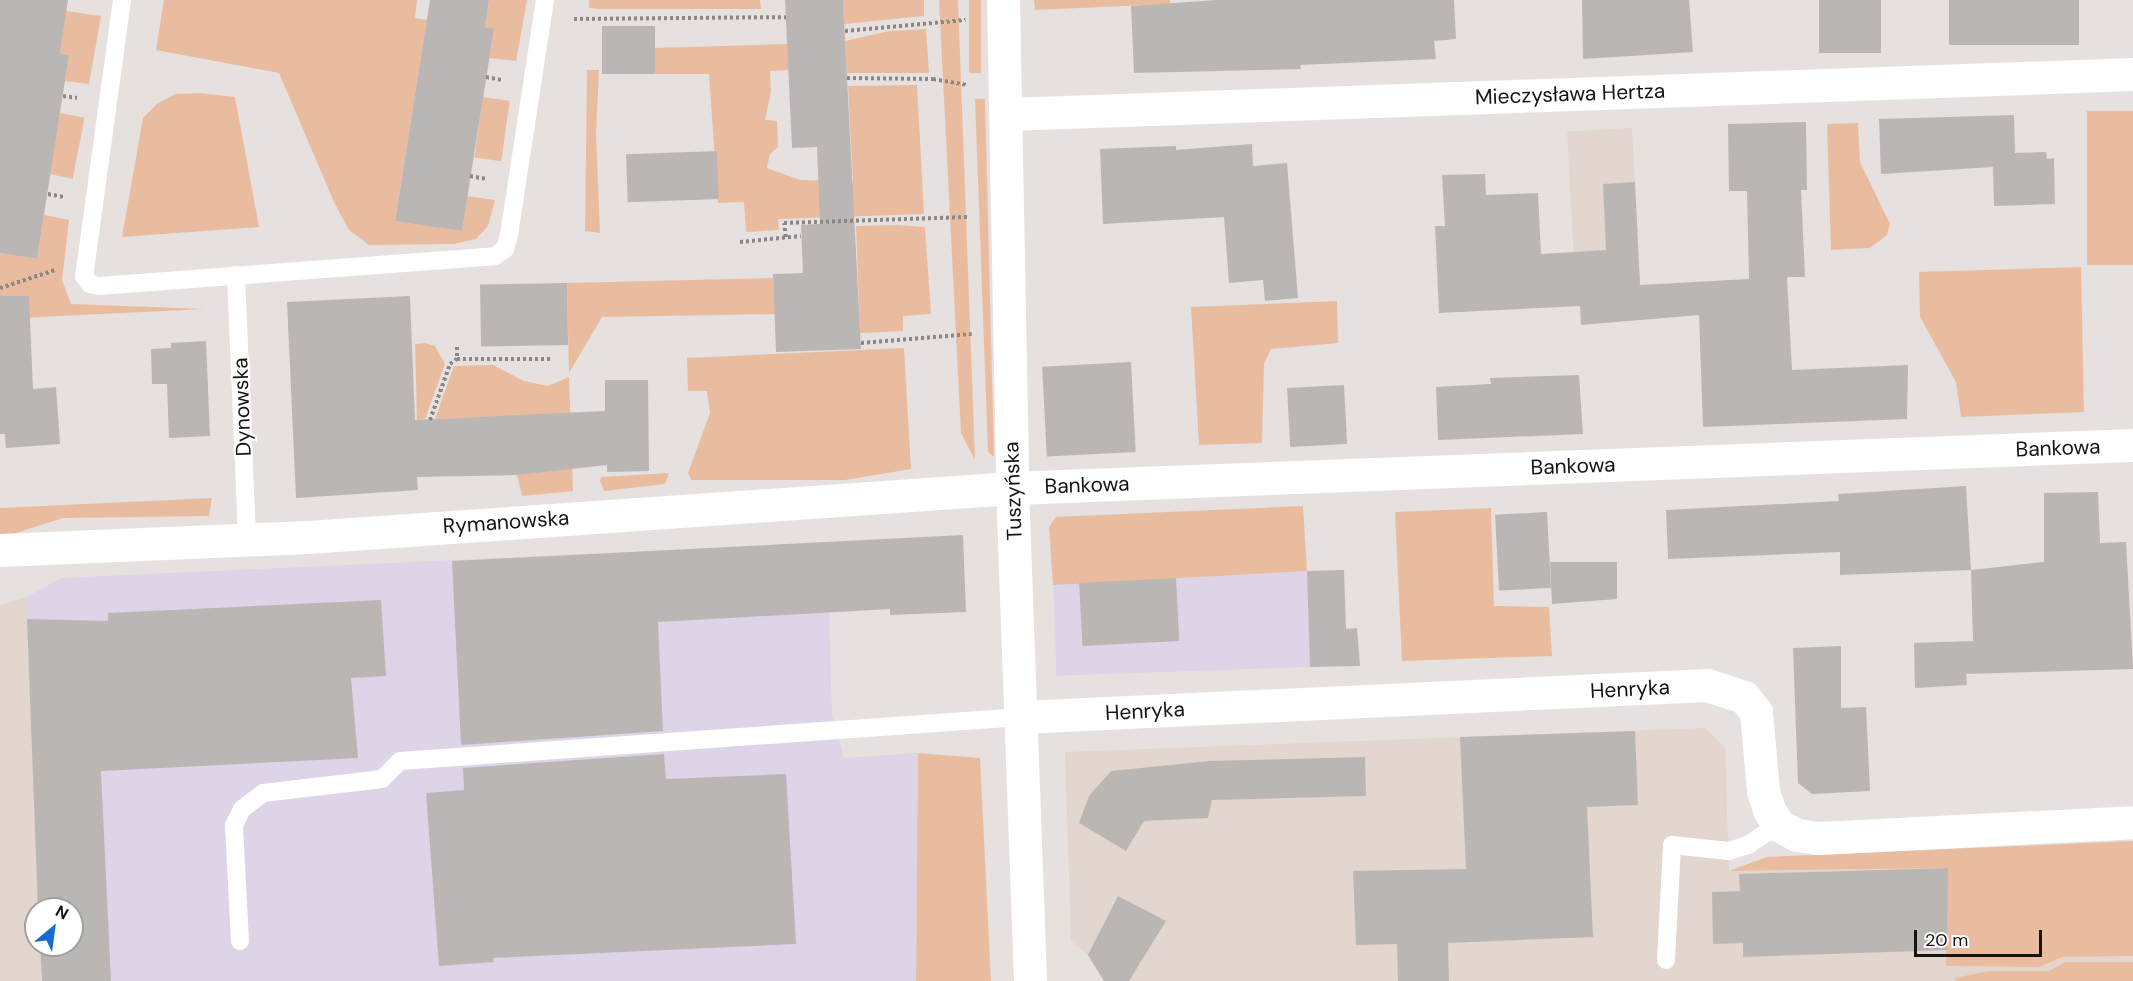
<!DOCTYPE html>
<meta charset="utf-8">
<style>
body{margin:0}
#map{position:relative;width:2133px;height:981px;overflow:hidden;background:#e6e1df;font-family:"DM Sans",sans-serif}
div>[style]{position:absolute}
.commercial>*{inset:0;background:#ded4e8;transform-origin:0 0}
.built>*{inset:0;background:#e2d6cf;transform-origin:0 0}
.green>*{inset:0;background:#e9bc9f;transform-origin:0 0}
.building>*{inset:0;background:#bab6b4;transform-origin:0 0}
.path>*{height:4px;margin-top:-2px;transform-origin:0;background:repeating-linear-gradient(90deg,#8a8785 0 3px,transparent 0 6px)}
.service>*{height:18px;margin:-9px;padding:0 9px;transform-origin:9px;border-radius:9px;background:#fff}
.minor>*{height:33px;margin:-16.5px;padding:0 16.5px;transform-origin:16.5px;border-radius:16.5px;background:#fff}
.tertiary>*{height:33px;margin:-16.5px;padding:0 16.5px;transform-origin:16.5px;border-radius:16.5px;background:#fff}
span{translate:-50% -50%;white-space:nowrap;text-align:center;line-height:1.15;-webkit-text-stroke:4.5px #fff;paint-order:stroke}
.street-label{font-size:21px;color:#151413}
.north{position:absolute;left:24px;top:897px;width:60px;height:60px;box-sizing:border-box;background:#fff;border:2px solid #a1a1a1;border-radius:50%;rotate:29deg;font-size:16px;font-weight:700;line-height:24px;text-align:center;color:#151413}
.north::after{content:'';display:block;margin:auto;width:21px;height:27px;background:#186bd5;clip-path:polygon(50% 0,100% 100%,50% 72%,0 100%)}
.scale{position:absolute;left:1914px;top:930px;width:128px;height:27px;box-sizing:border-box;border:3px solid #151413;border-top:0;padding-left:8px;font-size:18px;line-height:21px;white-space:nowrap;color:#151413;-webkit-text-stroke:4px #fff;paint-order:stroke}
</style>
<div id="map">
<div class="commercial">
<div style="clip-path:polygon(827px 543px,832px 715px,844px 758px,918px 753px,916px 981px,46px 981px,72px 945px,72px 909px,42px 909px,26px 597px,62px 578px)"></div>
<div style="left:1307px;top:571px;width:96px;height:254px;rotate:88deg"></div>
</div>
<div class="built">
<div style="left:1632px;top:128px;width:157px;height:65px;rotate:87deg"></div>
<div style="clip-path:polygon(26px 597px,40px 909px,36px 909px,36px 945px,42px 945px,43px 981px,0 981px,0 605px)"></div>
<div style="clip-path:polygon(1705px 728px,1725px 747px,1729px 871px,1948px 868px,1946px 966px,2039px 967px,2063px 957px,2133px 956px,2133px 981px,1104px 981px,1088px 955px,1071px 941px,1065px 752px)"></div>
</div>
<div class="green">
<div style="clip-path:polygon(164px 0,417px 0,415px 18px,427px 20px,395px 220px,462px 231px,467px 196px,495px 200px,488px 226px,476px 239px,454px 244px,369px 245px,349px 230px,334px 202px,279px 73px,156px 50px)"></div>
<div style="clip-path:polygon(489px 0,527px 0,516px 61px,489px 58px,494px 30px,485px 27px)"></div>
<div style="clip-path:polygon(589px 0,760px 0,761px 9px,599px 9px,589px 8px)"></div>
<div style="clip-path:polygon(843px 0,924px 0,924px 16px,844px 24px)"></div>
<div style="clip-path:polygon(939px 0,958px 0,975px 460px,961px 433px)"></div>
<div style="left:969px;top:0;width:12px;height:73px"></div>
<div style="clip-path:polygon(1034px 0,1170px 0,1170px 4px,1035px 10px)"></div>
<div style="clip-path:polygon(66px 11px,101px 16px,89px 84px,65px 81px,69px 55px,60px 53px)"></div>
<div style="clip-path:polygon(926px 29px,929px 73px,847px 73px,845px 41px,889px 31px)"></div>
<div style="clip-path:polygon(787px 44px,789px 70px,770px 71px,771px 92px,765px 120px,777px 121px,778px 147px,770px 154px,767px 168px,800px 180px,853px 181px,848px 86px,917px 85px,924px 214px,778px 219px,779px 230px,746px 232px,744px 202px,718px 203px,709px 74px,655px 74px,655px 48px)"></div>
<div style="clip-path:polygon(587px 70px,599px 70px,596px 133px,600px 233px,585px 231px)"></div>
<div style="clip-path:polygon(200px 93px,235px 97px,259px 227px,122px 237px,143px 118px,157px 104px,175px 94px)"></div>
<div style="left:483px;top:97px;width:27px;height:61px;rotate:8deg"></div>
<div style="clip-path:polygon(975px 99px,985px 99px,994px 457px,988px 452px)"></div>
<div style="left:2133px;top:111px;width:154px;height:46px;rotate:90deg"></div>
<div style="left:60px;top:113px;width:25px;height:62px;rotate:11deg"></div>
<div style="clip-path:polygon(1858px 123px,1860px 162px,1890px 224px,1887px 235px,1870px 248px,1831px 250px,1827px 124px)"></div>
<div style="clip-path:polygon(44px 215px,69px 220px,62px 280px,71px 304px,205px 309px,0 319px,0 253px,37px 259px)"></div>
<div style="clip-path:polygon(897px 225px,925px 227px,931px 314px,903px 316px,903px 331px,860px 333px,856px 226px)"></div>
<div style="clip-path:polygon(2081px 267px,2084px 412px,1961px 417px,1956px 382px,1920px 317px,1919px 272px)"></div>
<div style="clip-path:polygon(773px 278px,775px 314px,602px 317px,569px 373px,567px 283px)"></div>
<div style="clip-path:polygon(1337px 301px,1338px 343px,1271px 349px,1264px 364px,1262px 443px,1199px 445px,1191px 307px)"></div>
<div style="clip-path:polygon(425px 343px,435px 346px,445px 364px,425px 419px,417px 420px,415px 344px)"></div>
<div style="clip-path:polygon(904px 348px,911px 469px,845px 480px,691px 480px,688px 473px,710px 413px,707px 391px,688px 391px,687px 358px)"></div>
<div style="clip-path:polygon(493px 365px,524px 381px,548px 386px,569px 377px,573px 491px,522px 496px,517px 475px,514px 416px,435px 419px,454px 366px)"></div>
<div style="clip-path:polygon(669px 473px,665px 484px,604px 491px,600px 481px,601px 477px)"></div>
<div style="clip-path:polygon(212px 498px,209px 516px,63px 518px,0 538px,0 508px)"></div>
<div style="clip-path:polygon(1303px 506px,1307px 571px,1053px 585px,1049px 527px,1056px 517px)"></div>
<div style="clip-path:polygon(1491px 508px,1494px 606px,1549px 607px,1552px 656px,1402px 661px,1395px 512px)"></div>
<div style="clip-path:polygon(918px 753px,980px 758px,991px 981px,916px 981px)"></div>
<div style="clip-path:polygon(2133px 841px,2133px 956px,2063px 957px,2039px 967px,1946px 966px,1947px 868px,1729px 871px,1767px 857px)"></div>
<div style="clip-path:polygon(2066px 962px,2133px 962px,2133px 981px,1956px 981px,1955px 978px,1989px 971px,2049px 971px)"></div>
</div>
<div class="building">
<div style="clip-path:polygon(0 0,68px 0,60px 53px,69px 55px,37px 259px,0 253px)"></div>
<div style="clip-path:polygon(430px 0,489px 0,485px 27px,494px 29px,462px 231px,395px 221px)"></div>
<div style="clip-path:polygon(785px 0,843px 0,861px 349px,776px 352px,773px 274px,803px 273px,801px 225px,820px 224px,817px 147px,792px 148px)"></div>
<div style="clip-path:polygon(1217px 0,1454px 0,1456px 39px,1434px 41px,1436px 59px,1300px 65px,1301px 69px,1134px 73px,1131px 6px)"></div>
<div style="clip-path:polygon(1582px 0,1689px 0,1693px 52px,1583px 59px)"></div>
<div style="left:1819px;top:0;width:62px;height:53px"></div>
<div style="left:1949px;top:0;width:130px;height:45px"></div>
<div style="left:655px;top:26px;width:48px;height:53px;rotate:90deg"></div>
<div style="clip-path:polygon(2014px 115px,2015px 153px,2046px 152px,2047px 159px,2054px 158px,2055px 204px,1994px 206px,1993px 167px,1881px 174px,1879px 119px)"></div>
<div style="clip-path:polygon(1806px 122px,1807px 190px,1801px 190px,1805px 277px,1787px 277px,1792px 370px,1908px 365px,1907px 419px,1703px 427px,1699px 315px,1581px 325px,1580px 306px,1439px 313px,1435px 226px,1445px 226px,1442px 175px,1485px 174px,1486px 195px,1538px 193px,1541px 254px,1606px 250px,1603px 184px,1635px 182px,1640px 285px,1749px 279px,1747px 191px,1729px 191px,1728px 124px)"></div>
<div style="clip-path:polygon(1252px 144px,1253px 166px,1287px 163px,1298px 298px,1265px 301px,1263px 280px,1229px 283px,1224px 217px,1103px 224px,1100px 149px,1176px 146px,1176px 150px)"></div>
<div style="left:717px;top:151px;width:48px;height:91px;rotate:88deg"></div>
<div style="left:567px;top:283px;width:62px;height:87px;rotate:89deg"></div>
<div style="clip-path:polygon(0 296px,29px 296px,33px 389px,56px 387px,60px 444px,6px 448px,5px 434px,0 434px)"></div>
<div style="clip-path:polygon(410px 296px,415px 420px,605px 411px,605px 380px,648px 380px,649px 471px,607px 472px,607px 465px,517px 475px,417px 477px,418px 490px,296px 498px,287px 302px)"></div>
<div style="clip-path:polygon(206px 341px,210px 436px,169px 438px,167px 384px,152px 384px,151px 349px,171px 348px,171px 343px)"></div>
<div style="left:1131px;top:362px;width:90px;height:89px;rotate:87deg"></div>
<div style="clip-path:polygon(1579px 375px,1583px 434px,1438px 440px,1436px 387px,1491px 384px,1490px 378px)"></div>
<div style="left:1344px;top:385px;width:59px;height:57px;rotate:87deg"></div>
<div style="clip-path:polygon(1966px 486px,1971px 570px,1840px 575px,1840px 552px,1668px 559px,1666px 510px,1839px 501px,1838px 494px)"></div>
<div style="clip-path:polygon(2098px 492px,2100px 543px,2126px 542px,2133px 669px,1966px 674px,1967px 685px,1915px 688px,1914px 643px,1973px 641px,1971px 570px,2044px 562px,2044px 493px)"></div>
<div style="left:1547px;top:512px;width:76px;height:52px;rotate:87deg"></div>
<div style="clip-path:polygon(963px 535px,966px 612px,890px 615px,890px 609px,658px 622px,663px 731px,461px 745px,452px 561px)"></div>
<div style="clip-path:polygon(1550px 562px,1617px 562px,1617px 599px,1552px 604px)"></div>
<div style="clip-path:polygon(1344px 570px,1346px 629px,1357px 628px,1360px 666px,1310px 667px,1307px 571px)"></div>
<div style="left:1176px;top:578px;width:63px;height:97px;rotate:87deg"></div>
<div style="clip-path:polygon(381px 600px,386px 676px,351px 678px,358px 758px,101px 771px,111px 981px,42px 981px,40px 945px,72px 945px,72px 909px,38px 909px,27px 619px,108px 621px,108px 613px)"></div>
<div style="clip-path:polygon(1841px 646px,1841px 708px,1866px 707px,1870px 791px,1812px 794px,1798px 783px,1793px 648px)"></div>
<div style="clip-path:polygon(1635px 731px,1638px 805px,1587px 807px,1593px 937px,1448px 943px,1449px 981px,1398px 981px,1397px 944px,1356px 945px,1353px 871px,1466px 869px,1460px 737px)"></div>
<div style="clip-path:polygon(664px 754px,666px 779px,786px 774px,796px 944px,493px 958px,494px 962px,439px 966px,426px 793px,464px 790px,463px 768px)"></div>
<div style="clip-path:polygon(1365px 757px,1366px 796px,1212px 800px,1208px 818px,1144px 821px,1126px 851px,1079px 823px,1089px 796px,1111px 771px,1210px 761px)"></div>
<div style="clip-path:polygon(1948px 868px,1947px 950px,1743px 957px,1743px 943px,1713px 944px,1712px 892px,1740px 891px,1739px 874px)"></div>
<div style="clip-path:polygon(1118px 896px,1166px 921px,1129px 981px,1104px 981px,1088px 955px)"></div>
</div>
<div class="path">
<div style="left:574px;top:19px;width:212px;rotate:-0.5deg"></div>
<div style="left:845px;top:31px;width:121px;rotate:-5.2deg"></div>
<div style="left:486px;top:77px;width:16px;rotate:11deg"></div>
<div style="left:847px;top:78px;width:86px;rotate:0.7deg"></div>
<div style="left:933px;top:79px;width:34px;rotate:10deg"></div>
<div style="left:63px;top:96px;width:14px;rotate:8deg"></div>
<div style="left:470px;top:176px;width:17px;rotate:10deg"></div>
<div style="left:48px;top:194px;width:16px;rotate:11deg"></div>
<div style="left:786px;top:237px;width:14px;rotate:-98deg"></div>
<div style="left:784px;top:223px;width:183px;rotate:-1.9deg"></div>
<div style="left:740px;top:242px;width:61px;rotate:-5.6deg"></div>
<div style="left:0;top:288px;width:58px;rotate:-18.1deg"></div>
<div style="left:861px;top:343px;width:111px;rotate:-4.6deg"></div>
<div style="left:457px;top:347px;width:12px;rotate:90deg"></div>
<div style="left:457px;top:359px;width:95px"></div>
<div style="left:430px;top:420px;width:59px;rotate:-70.3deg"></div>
<div style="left:450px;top:364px;width:9px;rotate:-36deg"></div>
</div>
<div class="service">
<div style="left:122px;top:0;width:279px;rotate:97.8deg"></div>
<div style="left:84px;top:276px;width:10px;rotate:53deg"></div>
<div style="left:90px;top:284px;width:9px;rotate:13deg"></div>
<div style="left:99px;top:286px;width:397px;rotate:-4.3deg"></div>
<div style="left:495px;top:256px;width:12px;rotate:-35deg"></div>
<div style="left:505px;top:249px;width:15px;rotate:-74deg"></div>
<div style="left:509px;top:235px;width:238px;rotate:-81.3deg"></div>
<div style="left:236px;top:275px;width:264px;rotate:87.6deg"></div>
<div style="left:240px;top:941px;width:116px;rotate:-93deg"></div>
<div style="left:234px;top:825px;width:18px;rotate:-63deg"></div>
<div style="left:242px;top:809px;width:26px;rotate:-37deg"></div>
<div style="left:263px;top:793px;width:120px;rotate:-6.7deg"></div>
<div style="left:382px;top:779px;width:25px;rotate:-45deg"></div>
<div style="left:400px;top:761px;width:623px;rotate:-4.05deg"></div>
<div style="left:1666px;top:960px;width:115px;rotate:-87deg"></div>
<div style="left:1672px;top:845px;width:57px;rotate:6deg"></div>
<div style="left:1729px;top:851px;width:20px;rotate:-18deg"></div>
<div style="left:1748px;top:845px;width:36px;rotate:-34deg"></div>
</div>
<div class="minor">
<div style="left:1007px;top:114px;width:1127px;rotate:-2.03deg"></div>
<div style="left:0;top:550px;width:308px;rotate:-2.4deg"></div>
<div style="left:308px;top:537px;width:706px;rotate:-3.98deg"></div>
<div style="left:1012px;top:488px;width:1122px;rotate:-2.2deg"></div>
<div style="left:1021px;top:717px;width:687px;rotate:-2.67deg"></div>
<div style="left:1707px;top:685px;width:39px;rotate:18deg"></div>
<div style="left:1744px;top:697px;width:19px;rotate:51deg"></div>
<div style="left:1756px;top:712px;width:79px;rotate:84.9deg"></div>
<div style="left:1763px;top:791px;width:20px;rotate:72deg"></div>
<div style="left:1769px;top:810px;width:17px;rotate:59deg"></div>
<div style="left:1778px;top:825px;width:21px;rotate:28deg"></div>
<div style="left:1797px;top:835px;width:22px;rotate:8deg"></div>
<div style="left:1819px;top:838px;width:314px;rotate:-2.9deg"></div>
</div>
<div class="tertiary">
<div style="left:1003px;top:0;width:488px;rotate:88.9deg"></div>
<div style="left:1012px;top:488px;width:493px;rotate:87.9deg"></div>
</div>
<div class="street-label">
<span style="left:1570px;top:94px;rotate:-2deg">Mieczysława Hertza</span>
<span style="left:242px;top:407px;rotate:-92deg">Dynowska</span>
<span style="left:2058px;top:448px;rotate:-2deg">Bankowa</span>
<span style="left:1573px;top:466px;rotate:-2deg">Bankowa</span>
<span style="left:1087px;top:485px;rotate:-2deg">Bankowa</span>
<span style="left:1013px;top:491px;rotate:-92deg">Tuszyńska</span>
<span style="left:506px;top:522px;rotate:-4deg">Rymanowska</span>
<span style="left:1630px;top:689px;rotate:-3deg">Henryka</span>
<span style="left:1145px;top:711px;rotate:-3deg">Henryka</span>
</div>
<div class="north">N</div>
<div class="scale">20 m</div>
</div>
